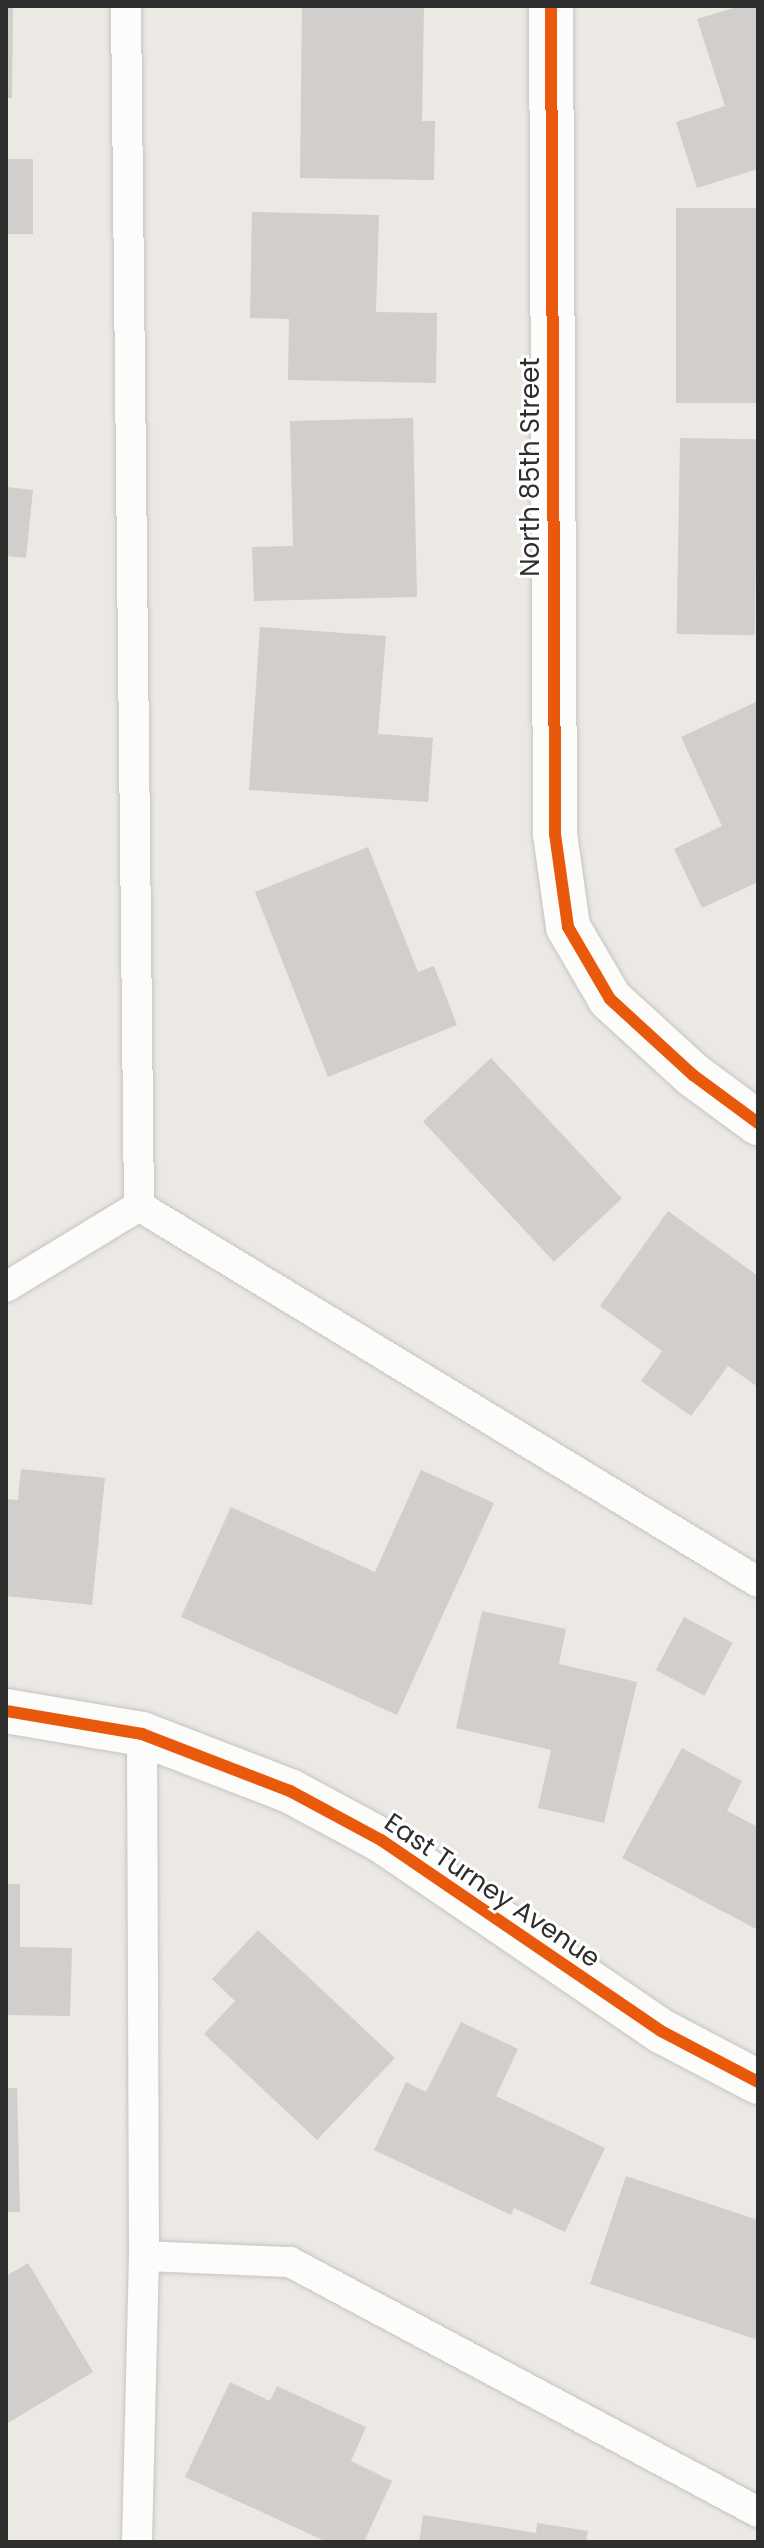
<!DOCTYPE html>
<style>
body{margin:0}
#map{position:relative;width:764px;height:2548px;overflow:hidden;background:#ece8e4;font-family:Poppins,sans-serif}
div>[style]{position:absolute}
.building>*{inset:0;background:#d1cecb;transform-origin:0 0}
.roads{filter:drop-shadow(0 0 2px #c5c4c5) drop-shadow(0 0 2px #c5c4c5)}
.lane>*{height:30px;margin:-15px;padding:0 15px;transform-origin:15px;border-radius:15px;background:#fcfcfb}
.street>*{height:44px;margin:-22px;padding:0 22px;transform-origin:22px;border-radius:22px;background:#fcfcfb}
.cycleway>*{height:12px;margin:-6px;padding:0 6px;transform-origin:6px;border-radius:6px;background:#e8590c}
span{translate:-50% -50%;white-space:nowrap;text-align:center;line-height:1.15;-webkit-text-stroke:6px #fff;paint-order:stroke}
.street-label{font-size:26px;color:#2e2e2e}
.frame{position:absolute;inset:0;border:8px solid #2e2e2e;pointer-events:none}
</style>
<div id="map">
<div class="building">
<div style="clip-path:polygon(6px 6px,13px 6px,12px 98px,6px 98px)"></div>
<div style="clip-path:polygon(302px 6px,424px 6px,422px 121px,435px 121px,434px 180px,300px 178px)"></div>
<div style="clip-path:polygon(740px 6px,758px 6px,758px 169px,697px 188px,676px 122px,725px 106px,697px 19px)"></div>
<div style="left:6px;top:159px;width:27px;height:75px"></div>
<div style="left:758px;top:208px;width:195px;height:82px;rotate:90deg"></div>
<div style="clip-path:polygon(252px 212px,379px 215px,376px 312px,437px 313px,436px 383px,288px 380px,289px 319px,250px 318px)"></div>
<div style="clip-path:polygon(413px 418px,417px 597px,254px 601px,252px 547px,293px 546px,290px 421px)"></div>
<div style="left:680px;top:438px;width:78px;height:196px;rotate:1deg"></div>
<div style="clip-path:polygon(6px 487px,33px 490px,26px 558px,6px 556px)"></div>
<div style="clip-path:polygon(260px 627px,386px 636px,378px 734px,433px 738px,428px 802px,249px 790px)"></div>
<div style="clip-path:polygon(758px 701px,758px 882px,702px 908px,674px 849px,722px 826px,681px 737px)"></div>
<div style="clip-path:polygon(368px 847px,418px 972px,434px 966px,457px 1025px,328px 1077px,255px 892px)"></div>
<div style="left:491px;top:1058px;width:192px;height:93px;rotate:47deg"></div>
<div style="clip-path:polygon(668px 1211px,758px 1276px,758px 1387px,728px 1366px,691px 1416px,641px 1381px,662px 1351px,600px 1306px)"></div>
<div style="clip-path:polygon(21px 1469px,105px 1478px,92px 1605px,6px 1596px,6px 1499px,18px 1500px)"></div>
<div style="clip-path:polygon(421px 1470px,494px 1503px,397px 1715px,181px 1617px,231px 1507px,375px 1572px)"></div>
<div style="clip-path:polygon(482px 1611px,566px 1629px,559px 1664px,637px 1682px,604px 1823px,538px 1808px,551px 1750px,456px 1728px)"></div>
<div style="left:684px;top:1617px;width:55px;height:60px;rotate:28deg"></div>
<div style="clip-path:polygon(682px 1748px,742px 1781px,727px 1811px,758px 1827px,758px 1930px,622px 1858px)"></div>
<div style="clip-path:polygon(6px 1884px,20px 1884px,20px 1947px,72px 1948px,70px 2016px,6px 2015px)"></div>
<div style="clip-path:polygon(258px 1930px,395px 2058px,317px 2140px,204px 2034px,235px 2001px,212px 1979px)"></div>
<div style="clip-path:polygon(461px 2022px,518px 2049px,496px 2096px,605px 2148px,565px 2232px,514px 2208px,511px 2215px,374px 2150px,406px 2082px,426px 2092px)"></div>
<div style="clip-path:polygon(6px 2088px,17px 2088px,20px 2212px,6px 2212px)"></div>
<div style="clip-path:polygon(626px 2176px,758px 2220px,758px 2340px,590px 2284px)"></div>
<div style="clip-path:polygon(28px 2263px,93px 2372px,6px 2424px,6px 2276px)"></div>
<div style="clip-path:polygon(230px 2382px,270px 2401px,277px 2386px,366px 2427px,351px 2461px,392px 2481px,364px 2542px,327px 2542px,185px 2477px)"></div>
<div style="clip-path:polygon(423px 2515px,536px 2533px,537px 2523px,588px 2531px,586px 2542px,419px 2542px)"></div>
</div>
<div class="roads">
<div class="lane">
<div style="left:126px;top:6px;width:1200px;rotate:89.38deg"></div>
<div style="left:139px;top:1206px;width:724px;rotate:31.28deg"></div>
<div style="left:6px;top:1287px;width:156px;rotate:-31.3deg"></div>
<div style="left:144px;top:2256px;width:146px;rotate:2.4deg"></div>
<div style="left:290px;top:2262px;width:531px;rotate:28.11deg"></div>
<div style="left:137px;top:2542px;width:286px;rotate:-88.6deg"></div>
<div style="left:144px;top:2256px;width:522px;rotate:-90.22deg"></div>
</div>
<div class="street">
<div style="left:551px;top:6px;width:828px;rotate:89.72deg"></div>
<div style="left:555px;top:834px;width:94px;rotate:82deg"></div>
<div style="left:568px;top:927px;width:83px;rotate:59.7deg"></div>
<div style="left:610px;top:999px;width:113px;rotate:42.5deg"></div>
<div style="left:693px;top:1075px;width:81px;rotate:36.4deg"></div>
<div style="left:6px;top:1711px;width:138px;rotate:9.6deg"></div>
<div style="left:142px;top:1734px;width:159px;rotate:21.1deg"></div>
<div style="left:290px;top:1791px;width:103px;rotate:28.3deg"></div>
<div style="left:381px;top:1840px;width:339px;rotate:34.3deg"></div>
<div style="left:661px;top:2031px;width:110px;rotate:27.7deg"></div>
</div>
</div>
<div class="cycleway">
<div style="left:551px;top:6px;width:828px;rotate:89.72deg"></div>
<div style="left:555px;top:834px;width:94px;rotate:82deg"></div>
<div style="left:568px;top:927px;width:83px;rotate:59.7deg"></div>
<div style="left:610px;top:999px;width:113px;rotate:42.5deg"></div>
<div style="left:693px;top:1075px;width:81px;rotate:36.4deg"></div>
<div style="left:6px;top:1711px;width:138px;rotate:9.6deg"></div>
<div style="left:142px;top:1734px;width:159px;rotate:21.1deg"></div>
<div style="left:290px;top:1791px;width:103px;rotate:28.3deg"></div>
<div style="left:381px;top:1840px;width:339px;rotate:34.3deg"></div>
<div style="left:661px;top:2031px;width:110px;rotate:27.7deg"></div>
</div>
<div class="street-label">
<span style="left:531px;top:467px;rotate:-90deg">North 85th Street</span>
<span style="left:492px;top:1891px;rotate:34deg">East Turney Avenue</span>
</div>
<div class="frame"></div>
</div>
